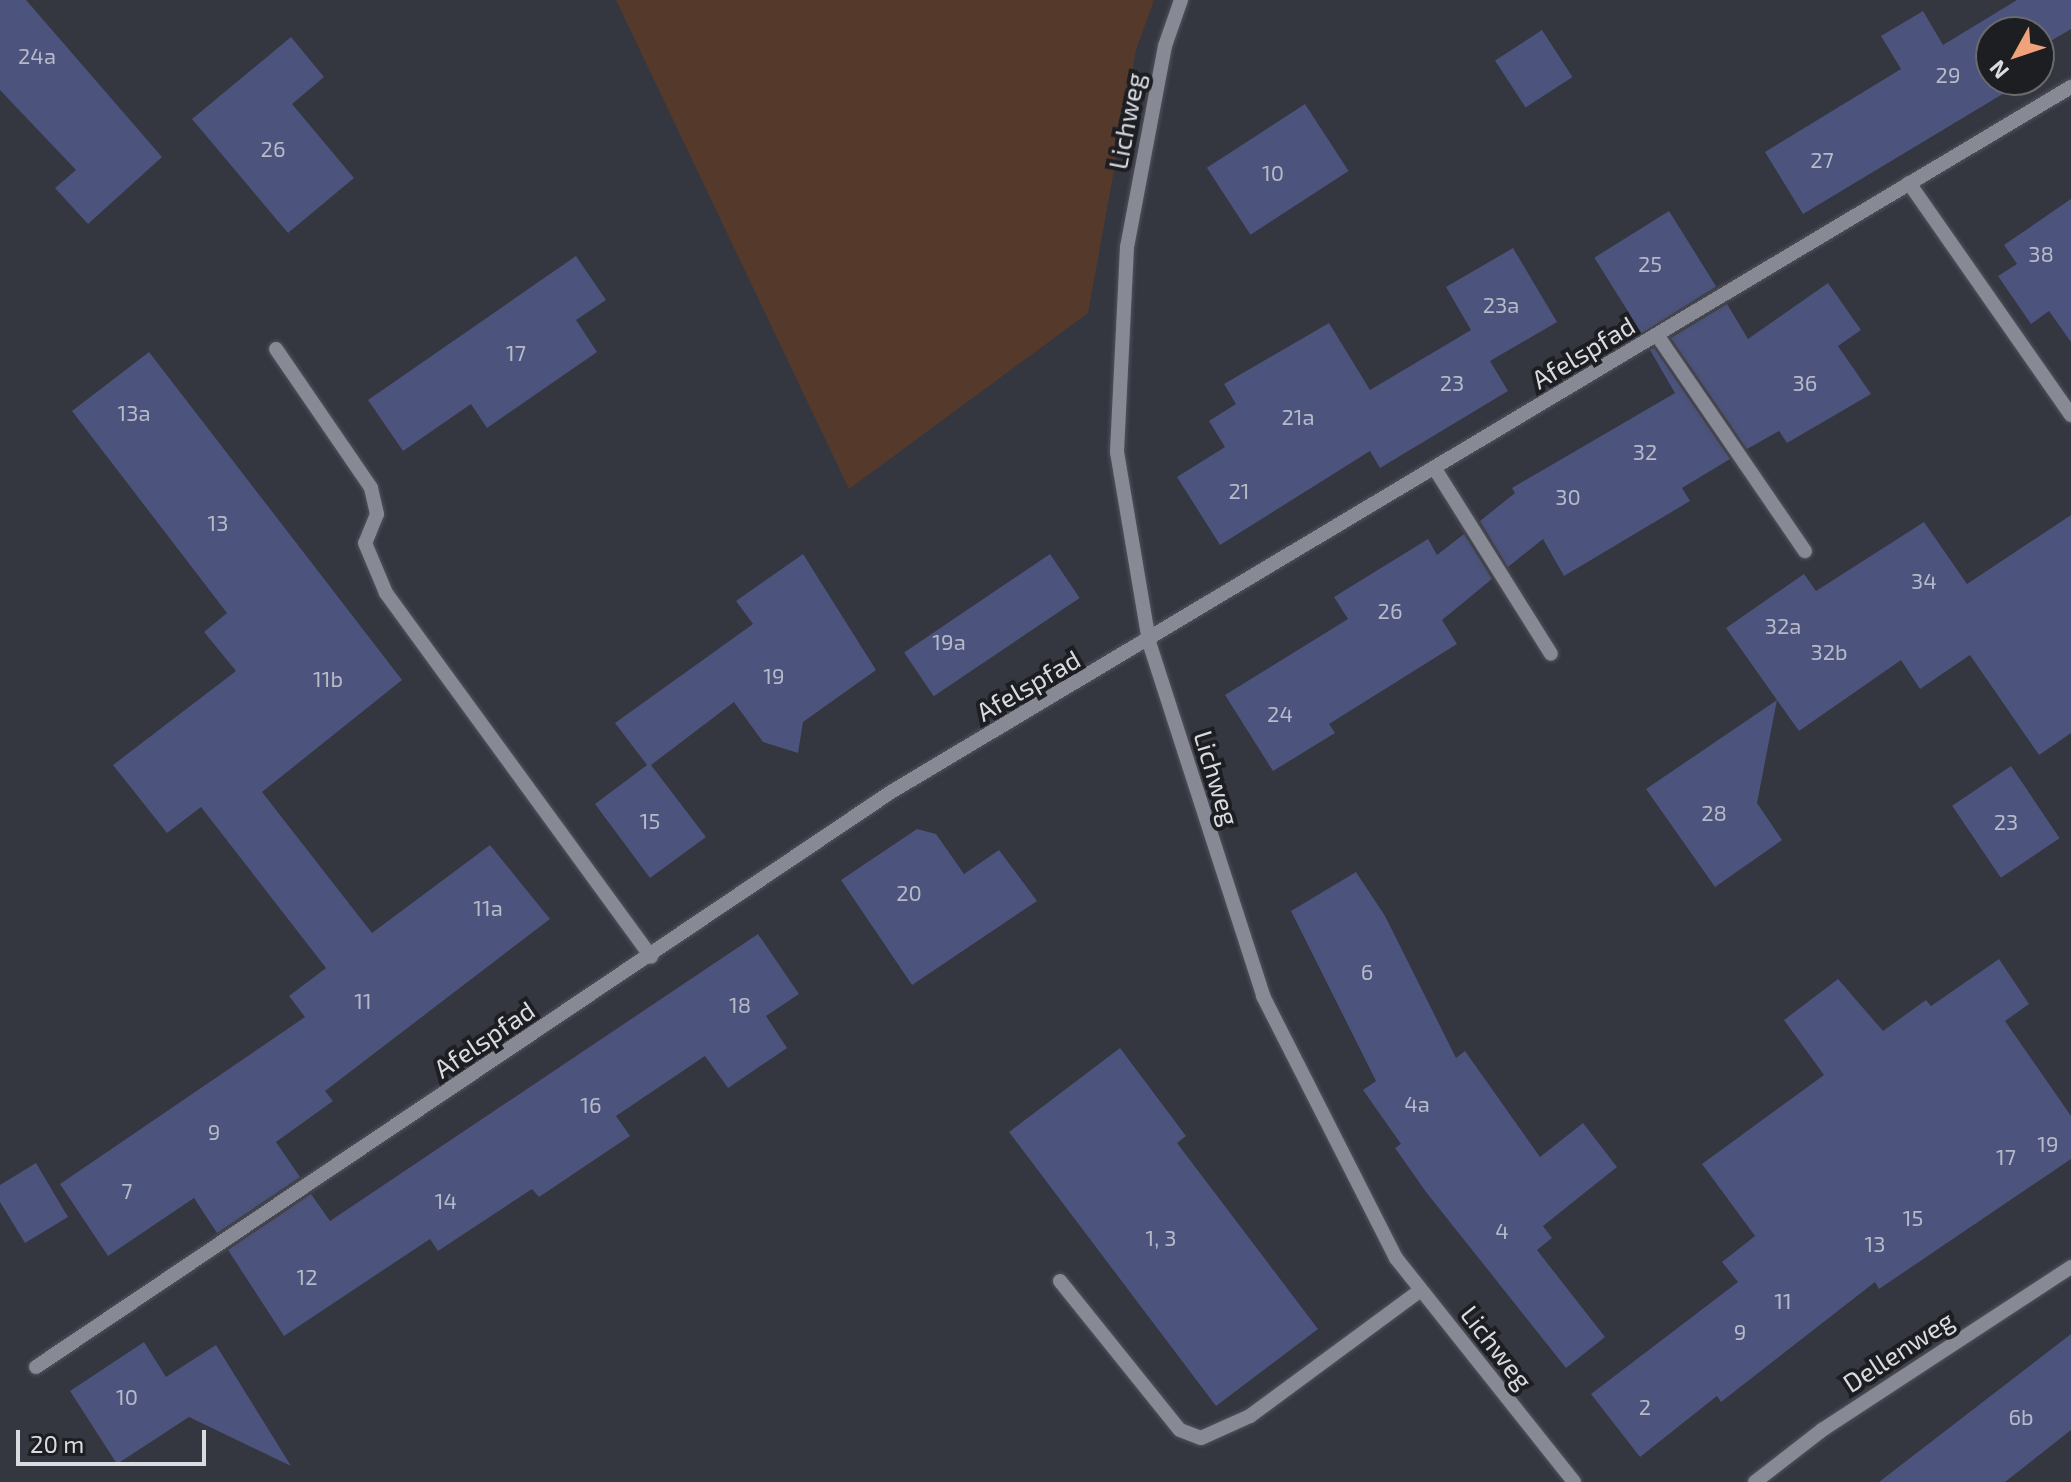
<!DOCTYPE html>
<style>
body{margin:0}
#map{position:relative;width:2071px;height:1482px;overflow:hidden;background:#343640;font-family:"Exo 2",sans-serif}
div>[style]{position:absolute}
.green>*{inset:0;background:#553a2c}
.building>*{inset:0;background:#4c537c;transform-origin:0 0}
.roads{filter:drop-shadow(0 0 2px #51525a) drop-shadow(0 0 2px #51525a)}
.minor>*{height:14px;margin:-7px;padding:0 7px;transform-origin:7px;border-radius:7px;background:#878a95}
span{translate:-50% -50%;white-space:nowrap;text-align:center;line-height:1.15;-webkit-text-stroke:8px #1d1e22;paint-order:stroke}
.number-label{font-size:22px;color:#b6b9c8}
.number-label span{-webkit-text-stroke-width:0}
.street-label{font-size:26px;color:#d9dbe1}
.north{position:absolute;left:1975px;top:16px;width:80px;height:80px;box-sizing:border-box;background:#1d1e22;border:2px solid #686a6e;border-radius:50%;rotate:230deg;font-size:22px;font-weight:700;line-height:32px;text-align:center;color:#d9dbe1}
.north::after{content:'';display:block;margin:auto;width:28px;height:36px;background:#f0a27a;clip-path:polygon(50% 0,100% 100%,50% 72%,0 100%)}
.scale{position:absolute;left:16px;top:1430px;width:190px;height:36px;box-sizing:border-box;border:4px solid #d9dbe1;border-top:0;padding-left:10px;font-size:24px;line-height:28px;white-space:nowrap;color:#d9dbe1;-webkit-text-stroke:6px #1d1e22;paint-order:stroke}
</style>
<div id="map">
<div class="green">
<div style="clip-path:polygon(616px 0,1154px 0,1136px 50px,1088px 313px,849px 489px)"></div>
</div>
<div class="building">
<div style="clip-path:polygon(0 0,26px 0,162px 157px,88px 224px,55px 188px,76px 170px,0 90px)"></div>
<div style="clip-path:polygon(2017px 0,2071px 0,2071px 29px,2039px 48px,2039px 32px,1991px 32px,1991px 80px,2012px 80px,2016px 86px,1803px 214px,1765px 152px,1901px 69px,1881px 36px,1923px 11px,1943px 45px)"></div>
<div style="left:1542px;top:30px;width:56px;height:56px;rotate:57deg"></div>
<div style="clip-path:polygon(291px 37px,324px 77px,292px 104px,354px 178px,288px 233px,192px 119px)"></div>
<div style="left:1305px;top:104px;width:80px;height:117px;rotate:57deg"></div>
<div style="clip-path:polygon(2071px 199px,2071px 342px,2049px 311px,2031px 324px,1998px 276px,2017px 264px,2004px 245px)"></div>
<div style="left:1669px;top:211px;width:89px;height:88px;rotate:58deg"></div>
<div style="clip-path:polygon(1513px 248px,1557px 322px,1490px 361px,1508px 391px,1380px 468px,1370px 451px,1220px 545px,1177px 477px,1225px 447px,1209px 421px,1236px 404px,1224px 384px,1329px 323px,1370px 390px,1471px 330px,1446px 287px)"></div>
<div style="clip-path:polygon(576px 256px,606px 300px,576px 320px,597px 352px,487px 428px,471px 404px,403px 451px,368px 400px)"></div>
<div style="clip-path:polygon(1828px 283px,1861px 330px,1838px 346px,1871px 394px,1787px 443px,1779px 431px,1747px 449px,1671px 338px,1727px 304px,1748px 339px)"></div>
<div style="clip-path:polygon(1654px 348px,1730px 459px,1682px 488px,1690px 501px,1564px 576px,1543px 539px,1508px 567px,1480px 521px,1515px 493px,1512px 488px,1675px 393px,1650px 350px)"></div>
<div style="clip-path:polygon(149px 352px,402px 680px,262px 792px,372px 933px,490px 845px,550px 919px,325px 1091px,333px 1101px,276px 1142px,300px 1177px,217px 1233px,194px 1198px,108px 1256px,60px 1184px,305px 1017px,289px 996px,326px 968px,201px 807px,167px 833px,113px 765px,236px 671px,204px 632px,227px 613px,72px 411px)"></div>
<div style="clip-path:polygon(2071px 515px,2071px 733px,2039px 755px,1970px 655px,1920px 689px,1901px 660px,1799px 731px,1777px 700px,1757px 803px,1782px 840px,1715px 887px,1646px 789px,1777px 700px,1726px 628px,1804px 574px,1816px 591px,1924px 522px,1967px 584px)"></div>
<div style="clip-path:polygon(1464px 534px,1492px 579px,1442px 620px,1457px 644px,1329px 724px,1335px 733px,1273px 771px,1225px 695px,1348px 619px,1334px 597px,1428px 539px,1437px 555px)"></div>
<div style="clip-path:polygon(803px 554px,876px 670px,803px 722px,798px 753px,763px 742px,734px 702px,651px 765px,706px 837px,650px 878px,595px 804px,647px 765px,615px 723px,753px 624px,736px 601px)"></div>
<div style="left:1050px;top:554px;width:53px;height:176px;rotate:56deg"></div>
<div style="left:2011px;top:766px;width:87px;height:71px;rotate:56deg"></div>
<div style="clip-path:polygon(917px 829px,936px 834px,964px 874px,999px 850px,1037px 901px,912px 985px,841px 880px)"></div>
<div style="clip-path:polygon(1356px 872px,1385px 916px,1456px 1058px,1465px 1051px,1540px 1157px,1583px 1123px,1617px 1167px,1543px 1226px,1552px 1238px,1537px 1250px,1605px 1337px,1566px 1368px,1426px 1192px,1395px 1148px,1401px 1144px,1363px 1090px,1376px 1081px,1291px 911px)"></div>
<div style="clip-path:polygon(758px 934px,799px 994px,766px 1016px,787px 1048px,728px 1088px,705px 1056px,616px 1116px,630px 1136px,539px 1197px,532px 1189px,438px 1251px,430px 1239px,284px 1336px,228px 1250px,311px 1194px,330px 1221px)"></div>
<div style="clip-path:polygon(1999px 959px,2029px 1004px,2005px 1021px,2071px 1116px,2071px 1159px,1879px 1289px,1875px 1282px,1721px 1402px,1717px 1396px,1640px 1457px,1591px 1394px,1738px 1282px,1722px 1262px,1755px 1236px,1702px 1164px,1824px 1075px,1784px 1020px,1838px 979px,1883px 1031px,1926px 1000px,1931px 1006px)"></div>
<div style="clip-path:polygon(1120px 1048px,1186px 1136px,1177px 1143px,1318px 1329px,1216px 1406px,1009px 1132px)"></div>
<div style="clip-path:polygon(36px 1163px,68px 1217px,25px 1243px,0 1202px,0 1185px)"></div>
<div style="clip-path:polygon(2071px 1334px,2071px 1430px,2005px 1482px,1879px 1482px)"></div>
<div style="clip-path:polygon(144px 1342px,166px 1377px,216px 1345px,291px 1466px,189px 1417px,117px 1464px,70px 1391px)"></div>
</div>
<div class="roads">
<div class="minor">
<div style="left:1181px;top:0;width:49px;rotate:109.2deg"></div>
<div style="left:1165px;top:46px;width:205px;rotate:100.7deg"></div>
<div style="left:1127px;top:247px;width:205px;rotate:92.8deg"></div>
<div style="left:1117px;top:452px;width:193px;rotate:80.4deg"></div>
<div style="left:1149px;top:642px;width:372px;rotate:72.1deg"></div>
<div style="left:1263px;top:996px;width:294px;rotate:63.1deg"></div>
<div style="left:1396px;top:1258px;width:286px;rotate:51.5deg"></div>
<div style="left:1909px;top:183px;width:283px;rotate:55.1deg"></div>
<div style="left:1657px;top:335px;width:262px;rotate:55.6deg"></div>
<div style="left:276px;top:349px;width:168px;rotate:55.6deg"></div>
<div style="left:371px;top:488px;width:27px;rotate:77deg"></div>
<div style="left:377px;top:514px;width:31px;rotate:112deg"></div>
<div style="left:365px;top:543px;width:54px;rotate:67.2deg"></div>
<div style="left:386px;top:593px;width:450px;rotate:53.9deg"></div>
<div style="left:1435px;top:469px;width:218px;rotate:57.9deg"></div>
<div style="left:1060px;top:1281px;width:191px;rotate:51.2deg"></div>
<div style="left:1180px;top:1430px;width:22px;rotate:21deg"></div>
<div style="left:1201px;top:1438px;width:54px;rotate:-24.2deg"></div>
<div style="left:1250px;top:1416px;width:212px;rotate:-36.4deg"></div>
<div style="left:36px;top:1367px;width:1030px;rotate:-33.92deg"></div>
<div style="left:891px;top:792px;width:1375px;rotate:-30.86deg"></div>
<div style="left:1755px;top:1482px;width:85px;rotate:-37.8deg"></div>
<div style="left:1822px;top:1430px;width:298px;rotate:-33.2deg"></div>
</div>
</div>
<div class="number-label">
<span style="left:37px;top:56px">24a</span>
<span style="left:1948px;top:75px">29</span>
<span style="left:273px;top:149px">26</span>
<span style="left:1822px;top:160px">27</span>
<span style="left:1273px;top:173px">10</span>
<span style="left:2041px;top:254px">38</span>
<span style="left:1650px;top:264px">25</span>
<span style="left:1501px;top:305px">23a</span>
<span style="left:516px;top:353px">17</span>
<span style="left:1452px;top:383px">23</span>
<span style="left:1805px;top:383px">36</span>
<span style="left:134px;top:413px">13a</span>
<span style="left:1298px;top:417px">21a</span>
<span style="left:1645px;top:452px">32</span>
<span style="left:1239px;top:491px">21</span>
<span style="left:1568px;top:497px">30</span>
<span style="left:218px;top:523px">13</span>
<span style="left:1924px;top:581px">34</span>
<span style="left:1390px;top:611px">26</span>
<span style="left:1783px;top:626px">32a</span>
<span style="left:949px;top:642px">19a</span>
<span style="left:1829px;top:652px">32b</span>
<span style="left:774px;top:676px">19</span>
<span style="left:328px;top:679px">11b</span>
<span style="left:1280px;top:714px">24</span>
<span style="left:1714px;top:813px">28</span>
<span style="left:650px;top:821px">15</span>
<span style="left:2006px;top:822px">23</span>
<span style="left:909px;top:893px">20</span>
<span style="left:488px;top:908px">11a</span>
<span style="left:1367px;top:972px">6</span>
<span style="left:363px;top:1001px">11</span>
<span style="left:740px;top:1005px">18</span>
<span style="left:1417px;top:1104px">4a</span>
<span style="left:591px;top:1105px">16</span>
<span style="left:214px;top:1132px">9</span>
<span style="left:2048px;top:1144px">19</span>
<span style="left:2006px;top:1157px">17</span>
<span style="left:127px;top:1191px">7</span>
<span style="left:446px;top:1201px">14</span>
<span style="left:1913px;top:1218px">15</span>
<span style="left:1502px;top:1231px">4</span>
<span style="left:1161px;top:1238px">1, 3</span>
<span style="left:1875px;top:1244px">13</span>
<span style="left:307px;top:1277px">12</span>
<span style="left:1783px;top:1301px">11</span>
<span style="left:1740px;top:1332px">9</span>
<span style="left:127px;top:1397px">10</span>
<span style="left:1645px;top:1407px">2</span>
<span style="left:2021px;top:1417px">6b</span>
</div>
<div class="street-label">
<span style="left:1126px;top:121px;rotate:-79deg">Lichweg</span>
<span style="left:1583px;top:352px;rotate:-31deg">Afelspfad</span>
<span style="left:1028px;top:685px;rotate:-30deg">Afelspfad</span>
<span style="left:1217px;top:778px;rotate:73deg">Lichweg</span>
<span style="left:484px;top:1039px;rotate:-34deg">Afelspfad</span>
<span style="left:1497px;top:1347px;rotate:52deg">Lichweg</span>
<span style="left:1898px;top:1351px;rotate:-33deg">Dellenweg</span>
</div>
<div class="north">N</div>
<div class="scale">20 m</div>
</div>
